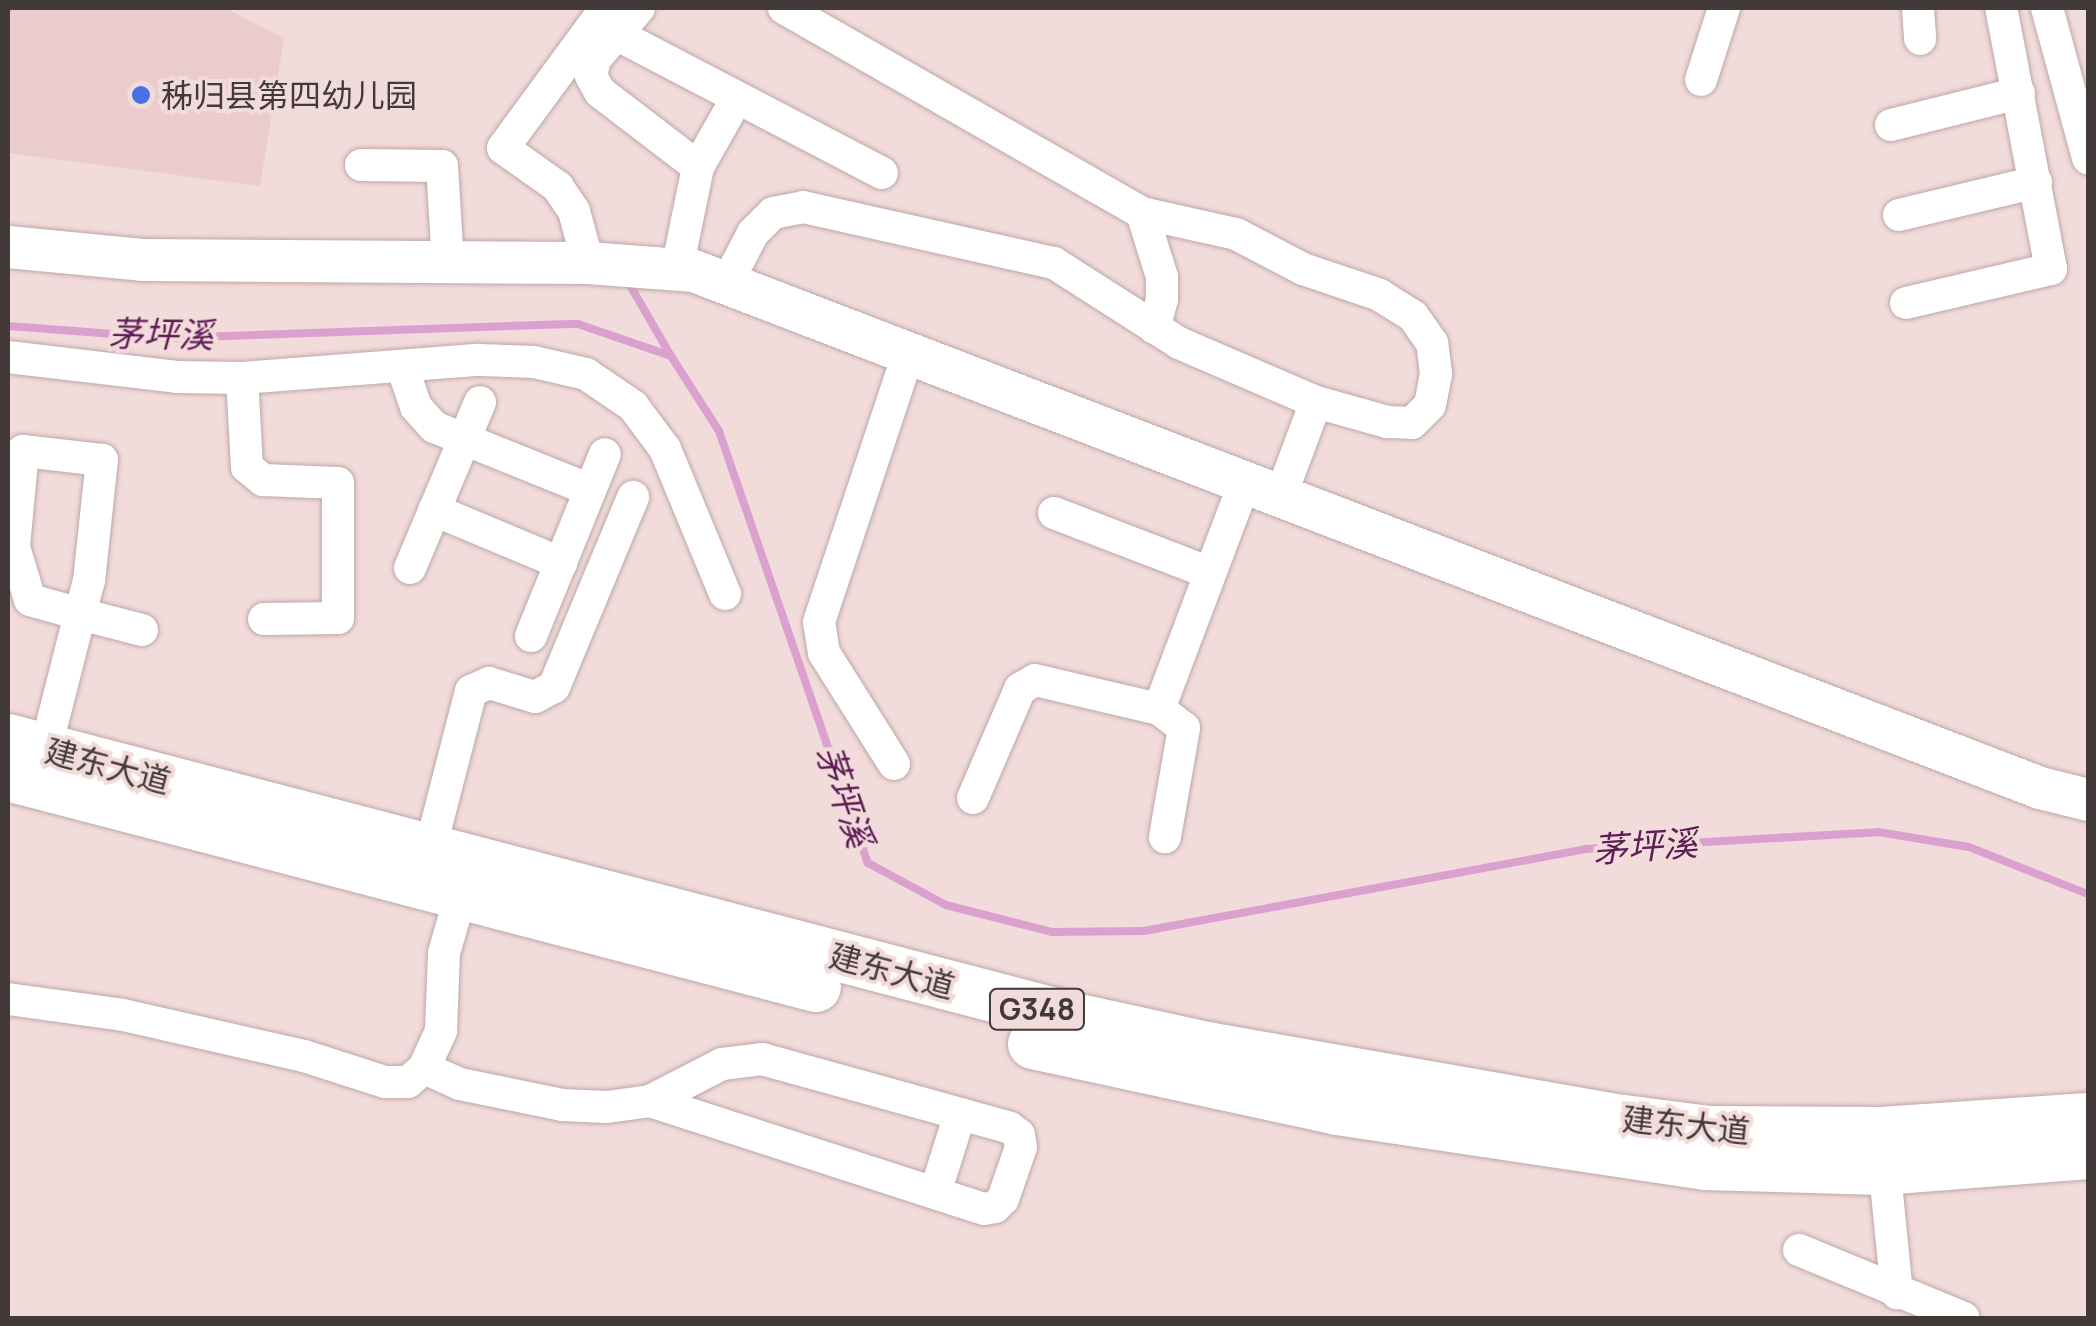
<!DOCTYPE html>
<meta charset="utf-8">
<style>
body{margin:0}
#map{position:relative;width:2096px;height:1326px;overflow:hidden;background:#f2dbdb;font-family:Manrope,"Noto Sans SC",sans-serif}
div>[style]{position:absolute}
.built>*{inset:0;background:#ebcccc}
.stream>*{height:8px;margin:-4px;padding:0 4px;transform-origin:4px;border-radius:4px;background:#daa1ce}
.roads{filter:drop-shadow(0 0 2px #bda7a7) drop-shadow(0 0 2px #bda7a7)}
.minor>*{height:32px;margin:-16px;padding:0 16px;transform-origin:16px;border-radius:16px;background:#fff}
.major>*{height:42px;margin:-21px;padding:0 21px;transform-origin:21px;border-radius:21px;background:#fff}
.highway>*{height:50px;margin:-25px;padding:0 25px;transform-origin:25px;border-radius:25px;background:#fff}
.dots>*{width:28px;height:28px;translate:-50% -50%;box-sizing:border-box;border:5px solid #f2dbdb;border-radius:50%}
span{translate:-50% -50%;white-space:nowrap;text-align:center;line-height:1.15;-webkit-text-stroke:8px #f2dbdb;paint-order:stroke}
.shield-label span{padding:2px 8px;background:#f2dbdb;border:2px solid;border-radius:8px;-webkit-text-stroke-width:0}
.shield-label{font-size:30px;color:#423939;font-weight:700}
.poi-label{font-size:32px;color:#423939}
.left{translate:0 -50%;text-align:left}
.street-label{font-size:32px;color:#423939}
.water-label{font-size:35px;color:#5e1c55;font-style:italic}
.frame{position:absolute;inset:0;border:10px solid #423939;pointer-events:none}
</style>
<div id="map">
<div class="built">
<div style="clip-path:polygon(8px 8px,225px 8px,284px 38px,260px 186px,8px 153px)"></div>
</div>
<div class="stream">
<div style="left:631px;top:287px;width:80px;rotate:59.9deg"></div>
<div style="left:8px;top:326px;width:159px;rotate:4.3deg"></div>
<div style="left:167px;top:338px;width:411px;rotate:-2deg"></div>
<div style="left:578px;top:324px;width:98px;rotate:19deg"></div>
<div style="left:671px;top:356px;width:89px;rotate:57.4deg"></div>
<div style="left:719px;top:431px;width:457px;rotate:71deg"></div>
<div style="left:868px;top:863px;width:89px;rotate:28.3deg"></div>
<div style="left:946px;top:905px;width:109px;rotate:14.3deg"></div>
<div style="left:1052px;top:932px;width:92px;rotate:-0.6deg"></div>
<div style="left:1144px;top:931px;width:449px;rotate:-10.5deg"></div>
<div style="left:1585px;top:849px;width:293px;rotate:-3.3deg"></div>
<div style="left:1878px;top:832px;width:92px;rotate:9.4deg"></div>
<div style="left:1969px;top:847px;width:128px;rotate:21.6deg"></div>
</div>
<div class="roads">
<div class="minor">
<div style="left:639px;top:8px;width:67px;rotate:130.8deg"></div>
<div style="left:595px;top:59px;width:17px;rotate:103deg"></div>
<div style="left:591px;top:76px;width:18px;rotate:61deg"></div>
<div style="left:600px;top:92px;width:123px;rotate:37.4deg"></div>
<div style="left:698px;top:167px;width:104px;rotate:101.6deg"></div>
<div style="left:1918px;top:8px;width:31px;rotate:86deg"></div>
<div style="left:2047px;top:8px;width:156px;rotate:74.7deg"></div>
<div style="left:616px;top:34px;width:300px;rotate:27.6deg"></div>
<div style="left:1701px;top:80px;width:76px;rotate:-72.3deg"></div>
<div style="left:1891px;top:125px;width:132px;rotate:-14deg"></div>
<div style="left:361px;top:165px;width:81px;rotate:0.7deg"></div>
<div style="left:442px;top:166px;width:97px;rotate:86.5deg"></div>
<div style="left:698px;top:167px;width:79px;rotate:-60.5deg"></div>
<div style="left:1142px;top:213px;width:67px;rotate:72.6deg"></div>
<div style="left:1162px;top:277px;width:22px;rotate:90deg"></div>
<div style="left:1162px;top:299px;width:30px;rotate:105deg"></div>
<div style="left:1899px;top:215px;width:141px;rotate:-13.5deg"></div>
<div style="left:588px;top:263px;width:54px;rotate:-105.1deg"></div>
<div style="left:574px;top:211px;width:29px;rotate:-124deg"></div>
<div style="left:558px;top:187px;width:67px;rotate:-144.7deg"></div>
<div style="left:503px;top:148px;width:174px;rotate:-53.7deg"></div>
<div style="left:728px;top:281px;width:54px;rotate:-62.5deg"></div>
<div style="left:753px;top:233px;width:28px;rotate:-45deg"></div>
<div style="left:773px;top:213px;width:31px;rotate:-11deg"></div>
<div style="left:803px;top:207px;width:257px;rotate:12.6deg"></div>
<div style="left:1054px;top:263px;width:148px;rotate:32.6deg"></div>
<div style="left:1179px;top:343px;width:149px;rotate:23.3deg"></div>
<div style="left:1316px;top:402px;width:74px;rotate:15.7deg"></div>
<div style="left:1387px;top:422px;width:25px;rotate:2deg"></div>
<div style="left:1412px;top:423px;width:25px;rotate:-45deg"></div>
<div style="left:1430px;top:405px;width:32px;rotate:-79deg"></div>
<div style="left:1436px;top:374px;width:31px;rotate:-97deg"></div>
<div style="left:1432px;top:343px;width:33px;rotate:-125deg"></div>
<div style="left:1413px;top:316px;width:39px;rotate:-148deg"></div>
<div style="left:1380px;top:295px;width:81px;rotate:-161.3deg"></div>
<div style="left:1303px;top:269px;width:76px;rotate:-152.4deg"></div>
<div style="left:1236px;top:234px;width:96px;rotate:-167.4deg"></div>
<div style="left:1142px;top:213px;width:413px;rotate:-150.2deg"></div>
<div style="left:1906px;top:303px;width:149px;rotate:-13.2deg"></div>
<div style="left:2051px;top:269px;width:266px;rotate:-100.8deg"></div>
<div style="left:8px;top:357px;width:170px;rotate:6.7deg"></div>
<div style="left:177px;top:377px;width:65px;rotate:0.9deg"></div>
<div style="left:242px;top:378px;width:237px;rotate:-4.4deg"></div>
<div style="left:478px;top:360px;width:56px;rotate:2deg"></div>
<div style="left:534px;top:362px;width:53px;rotate:13deg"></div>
<div style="left:586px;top:374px;width:57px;rotate:34.2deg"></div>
<div style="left:633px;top:406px;width:54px;rotate:53.3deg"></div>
<div style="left:665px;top:449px;width:157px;rotate:67.5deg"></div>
<div style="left:402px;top:366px;width:43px;rotate:71.1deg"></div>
<div style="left:416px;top:407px;width:27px;rotate:48deg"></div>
<div style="left:434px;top:427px;width:168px;rotate:22deg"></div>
<div style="left:242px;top:378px;width:89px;rotate:86.8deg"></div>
<div style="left:247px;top:467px;width:21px;rotate:39deg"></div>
<div style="left:263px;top:480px;width:75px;rotate:2.3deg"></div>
<div style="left:338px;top:483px;width:135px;rotate:90deg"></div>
<div style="left:338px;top:618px;width:74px;rotate:179.2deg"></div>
<div style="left:1281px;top:495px;width:99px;rotate:-69.4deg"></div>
<div style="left:434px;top:510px;width:138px;rotate:22.7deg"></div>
<div style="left:1054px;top:513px;width:167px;rotate:21deg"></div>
<div style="left:410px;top:568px;width:180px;rotate:-67.1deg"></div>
<div style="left:531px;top:636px;width:196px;rotate:-67.9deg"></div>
<div style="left:1159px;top:709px;width:244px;rotate:-69.3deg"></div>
<div style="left:894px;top:764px;width:131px;rotate:-122.2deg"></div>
<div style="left:824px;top:653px;width:31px;rotate:-99deg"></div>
<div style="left:819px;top:622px;width:286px;rotate:-71.6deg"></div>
<div style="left:41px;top:767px;width:158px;rotate:-75.7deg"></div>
<div style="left:80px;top:614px;width:34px;rotate:-75deg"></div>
<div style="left:89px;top:581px;width:122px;rotate:-83.9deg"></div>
<div style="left:102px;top:460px;width:80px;rotate:-173.5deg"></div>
<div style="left:23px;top:451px;width:96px;rotate:95.4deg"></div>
<div style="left:14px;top:547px;width:55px;rotate:73.2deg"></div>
<div style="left:30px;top:600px;width:52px;rotate:15.6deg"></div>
<div style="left:80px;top:614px;width:64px;rotate:14.5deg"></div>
<div style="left:973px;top:798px;width:119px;rotate:-66.7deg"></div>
<div style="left:1020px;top:689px;width:17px;rotate:-31deg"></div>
<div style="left:1035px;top:680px;width:127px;rotate:13.2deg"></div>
<div style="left:1159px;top:709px;width:31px;rotate:37deg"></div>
<div style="left:1184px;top:728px;width:111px;rotate:99.9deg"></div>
<div style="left:426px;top:865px;width:180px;rotate:-75.5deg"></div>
<div style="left:471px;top:691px;width:20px;rotate:-24deg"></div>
<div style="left:489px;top:683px;width:48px;rotate:16.9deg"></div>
<div style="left:535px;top:697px;width:21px;rotate:-28deg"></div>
<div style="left:554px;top:687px;width:206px;rotate:-67.4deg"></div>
<div style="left:8px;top:999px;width:116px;rotate:7.9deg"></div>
<div style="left:123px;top:1015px;width:186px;rotate:12.8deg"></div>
<div style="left:304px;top:1056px;width:85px;rotate:17.8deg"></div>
<div style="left:385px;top:1082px;width:23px"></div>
<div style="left:408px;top:1082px;width:21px;rotate:-41deg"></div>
<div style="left:424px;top:1068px;width:41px;rotate:-65.3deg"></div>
<div style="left:441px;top:1031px;width:78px;rotate:-87.8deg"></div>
<div style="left:444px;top:953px;width:79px;rotate:-73.9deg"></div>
<div style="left:424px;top:1068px;width:39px;rotate:24deg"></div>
<div style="left:460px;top:1084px;width:104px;rotate:11.6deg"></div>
<div style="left:562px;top:1105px;width:45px;rotate:2.5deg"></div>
<div style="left:607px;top:1107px;width:43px;rotate:-7.9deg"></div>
<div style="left:650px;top:1101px;width:81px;rotate:-27.2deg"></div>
<div style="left:722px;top:1064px;width:40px;rotate:-7.1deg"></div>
<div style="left:762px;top:1059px;width:257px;rotate:15.5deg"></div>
<div style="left:1010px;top:1128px;width:11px;rotate:38deg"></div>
<div style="left:1019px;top:1135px;width:12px;rotate:81deg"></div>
<div style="left:1021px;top:1147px;width:55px;rotate:109.1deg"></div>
<div style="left:1003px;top:1199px;width:11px;rotate:135deg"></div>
<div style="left:995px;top:1207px;width:11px;rotate:170deg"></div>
<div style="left:984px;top:1209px;width:351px;rotate:-162.1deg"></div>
<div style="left:1883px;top:1153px;width:141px;rotate:84.3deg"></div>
<div style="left:935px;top:1193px;width:83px;rotate:-72.4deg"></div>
<div style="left:1799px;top:1250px;width:178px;rotate:22.4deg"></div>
</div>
<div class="major">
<div style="left:8px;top:247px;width:135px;rotate:5.5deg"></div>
<div style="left:142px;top:260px;width:446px;rotate:0.4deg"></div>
<div style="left:588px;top:263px;width:106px;rotate:4.3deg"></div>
<div style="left:694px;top:271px;width:1442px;rotate:21.01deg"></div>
<div style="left:2040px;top:788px;width:49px;rotate:14deg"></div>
</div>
<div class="highway">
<div style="left:8px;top:739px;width:1098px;rotate:14.67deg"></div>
<div style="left:1070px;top:1017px;width:141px;rotate:12.3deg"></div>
<div style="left:1208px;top:1047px;width:422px;rotate:10deg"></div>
<div style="left:1624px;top:1120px;width:86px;rotate:7.4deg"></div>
<div style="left:1709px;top:1131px;width:172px;rotate:0.3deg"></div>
<div style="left:1881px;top:1132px;width:207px;rotate:-3.9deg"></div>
<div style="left:8px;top:776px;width:835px;rotate:14.64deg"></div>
<div style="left:1033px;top:1044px;width:311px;rotate:12.2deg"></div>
<div style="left:1337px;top:1110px;width:371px;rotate:8.5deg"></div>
<div style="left:1704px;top:1165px;width:178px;rotate:1.6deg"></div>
<div style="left:1882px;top:1170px;width:207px;rotate:-4.4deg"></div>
</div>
</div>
<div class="dots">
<div style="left:141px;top:95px;background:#496fe2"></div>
</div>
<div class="shield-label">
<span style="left:1037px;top:1009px">G348</span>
</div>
<div class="poi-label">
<span class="left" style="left:161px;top:95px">秭归县第四幼儿园</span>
</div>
<div class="street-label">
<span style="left:108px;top:766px;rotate:15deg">建东大道</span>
<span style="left:892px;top:971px;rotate:15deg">建东大道</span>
<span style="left:1686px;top:1125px;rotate:6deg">建东大道</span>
</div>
<div class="water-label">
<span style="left:161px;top:334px;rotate:1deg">茅坪溪</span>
<span style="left:845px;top:796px;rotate:71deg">茅坪溪</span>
<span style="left:1645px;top:846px;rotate:-4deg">茅坪溪</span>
</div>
<div class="frame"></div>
</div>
